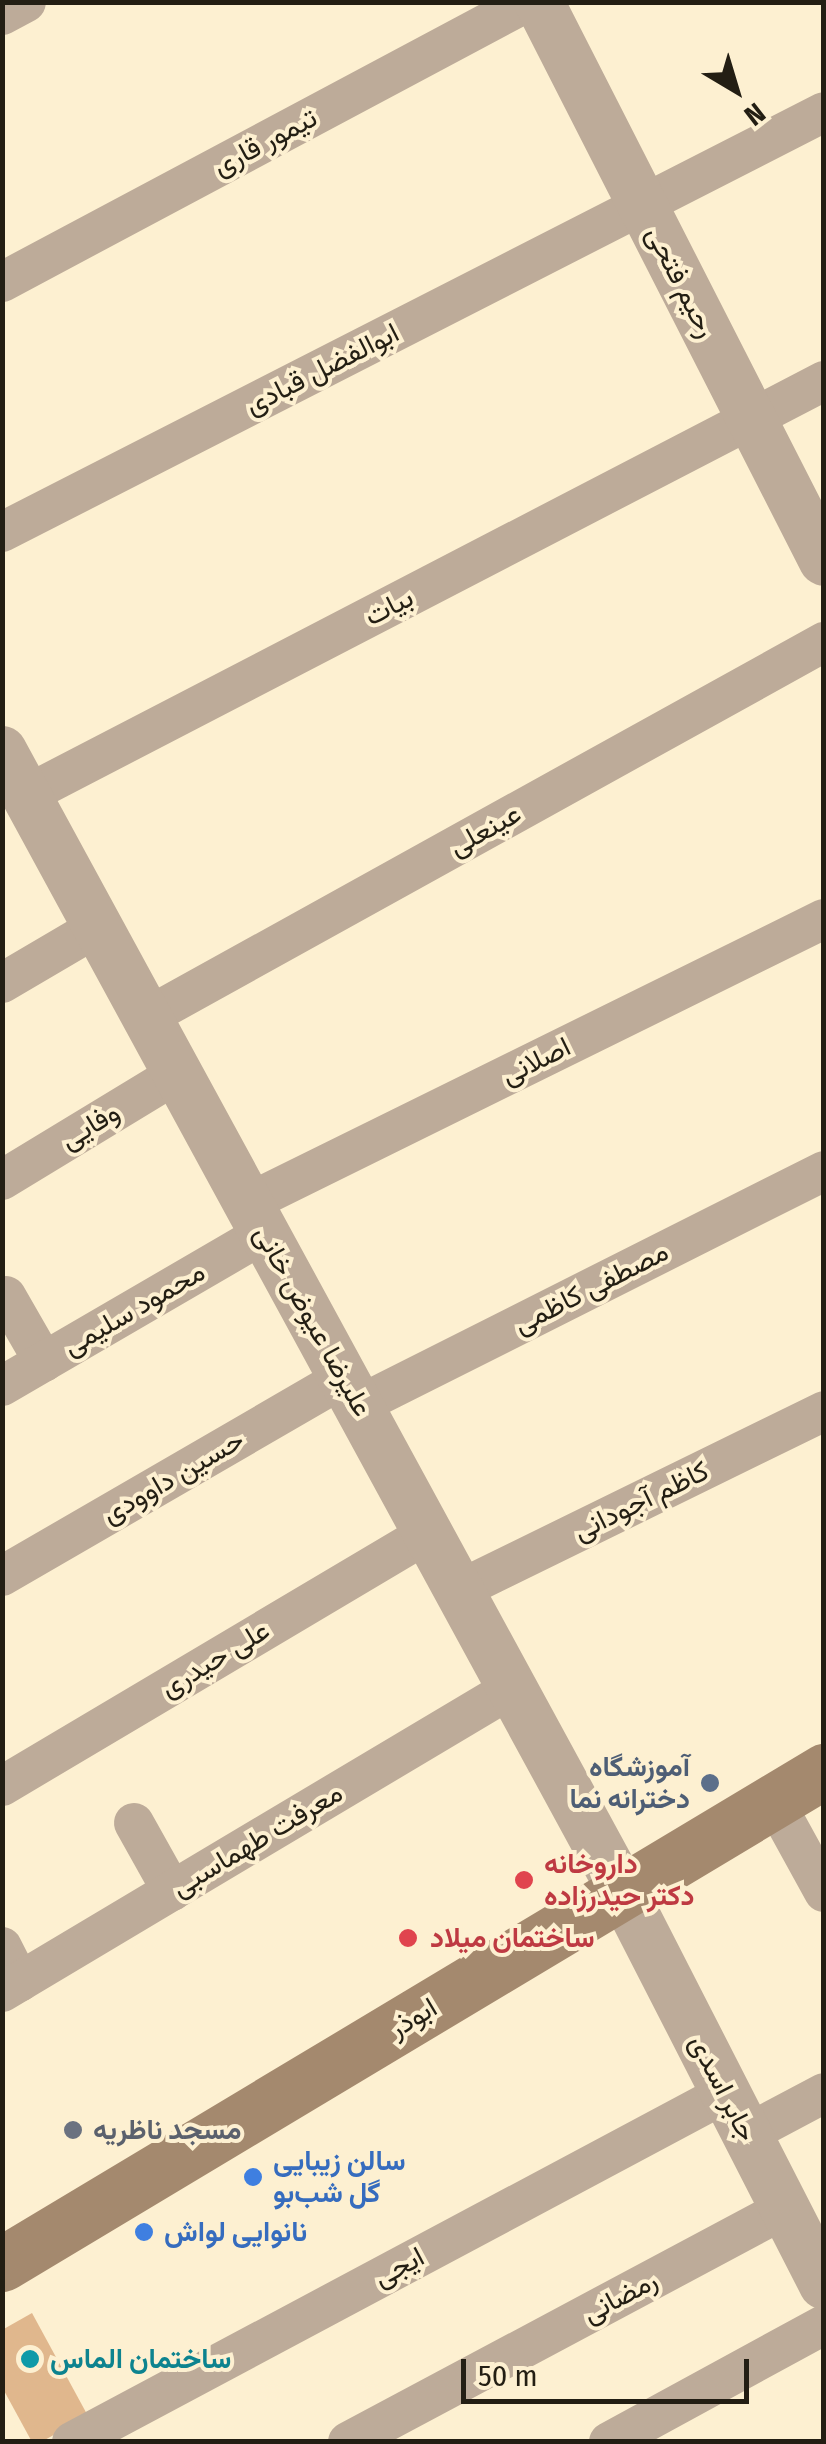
<!DOCTYPE html>
<meta charset="utf-8">
<style>
body{margin:0}
#map{position:relative;width:826px;height:2444px;overflow:hidden;background:#fdf0d1;font-family:"Fira Sans Condensed",Vazirmatn,sans-serif}
div>[style]{position:absolute}
.building>*{inset:0;background:#e0b78d}
.minor>*{height:40px;margin:-20px;padding:0 20px;transform-origin:20px;border-radius:20px;background:#bdab99}
.tertiary>*{height:50px;margin:-25px;padding:0 25px;transform-origin:25px;border-radius:25px;background:#bdab99}
.secondary>*{height:55px;margin:-27.5px;padding:0 27.5px;transform-origin:27.5px;border-radius:27.5px;background:#a4896e}
.dots>*{width:28px;height:28px;translate:-50% -50%;box-sizing:border-box;border:5px solid #fdf0d1;border-radius:50%}
span{translate:-50% -50%;white-space:nowrap;text-align:center;line-height:1.15;-webkit-text-stroke:8px #fdf0d1;paint-order:stroke}
.street-label{font-size:28px;color:#231e13}
.service-label{font-size:28px;color:#4e5e75;font-weight:700}
.right{translate:-100% -50%;text-align:right}
.health-label{font-size:28px;color:#be3a42;font-weight:700}
.left{translate:0 -50%;text-align:left}
.worship-label{font-size:28px;color:#5b616d;font-weight:700}
.shop-label{font-size:28px;color:#366cbe;font-weight:700}
.culture-label{font-size:28px;color:#0d838f;font-weight:700}
.frame{position:absolute;inset:0;border:5px solid #231e13;pointer-events:none}
.north{position:absolute;left:686px;top:40px;width:100px;height:100px;-webkit-text-stroke:8px #fdf0d1;paint-order:stroke;rotate:142deg;font-size:28px;font-weight:700;line-height:40px;text-align:center;color:#231e13}
.north::after{content:'';display:block;margin:auto;width:35px;height:45px;background:#231e13;clip-path:polygon(50% 0,100% 100%,50% 72%,0 100%)}
.scale{position:absolute;left:461px;top:2359px;width:288px;height:45px;box-sizing:border-box;border:5px solid #231e13;border-top:0;padding-left:12px;font-size:30px;line-height:35px;white-space:nowrap;color:#231e13;-webkit-text-stroke:8px #fdf0d1;paint-order:stroke}
</style>
<div id="map">
<div class="building">
<div style="clip-path:polygon(32px 2313px,88px 2416px,41px 2442px,32px 2442px,2px 2387px,2px 2330px)"></div>
</div>
<div class="minor">
<div style="left:2px;top:15px;width:27px;rotate:-28deg"></div>
<div style="left:2px;top:282px;width:595px;rotate:-28.07deg"></div>
<div style="left:2px;top:532px;width:923px;rotate:-27.06deg"></div>
<div style="left:26px;top:795px;width:899px;rotate:-27.42deg"></div>
<div style="left:2px;top:983px;width:113px;rotate:-30.4deg"></div>
<div style="left:147px;top:1017px;width:774px;rotate:-28.98deg"></div>
<div style="left:2px;top:1180px;width:206px;rotate:-31.3deg"></div>
<div style="left:248px;top:1203px;width:642px;rotate:-26.25deg"></div>
<div style="left:6px;top:1296px;width:76px;rotate:60.1deg"></div>
<div style="left:2px;top:1386px;width:304px;rotate:-30.2deg"></div>
<div style="left:359px;top:1405px;width:521px;rotate:-26.71deg"></div>
<div style="left:2px;top:1576px;width:395px;rotate:-30.1deg"></div>
<div style="left:459px;top:1590px;width:407px;rotate:-26.1deg"></div>
<div style="left:2px;top:1786px;width:495px;rotate:-30.7deg"></div>
<div style="left:774px;top:1801px;width:104px;rotate:61.2deg"></div>
<div style="left:134px;top:1823px;width:78px;rotate:60.8deg"></div>
<div style="left:2px;top:1947px;width:39px;rotate:63deg"></div>
<div style="left:2px;top:1992px;width:594px;rotate:-30.8deg"></div>
<div style="left:747px;top:2134px;width:87px;rotate:-28deg"></div>
<div style="left:72px;top:2442px;width:741px;rotate:-28.09deg"></div>
<div style="left:348px;top:2442px;width:495px;rotate:-28.1deg"></div>
<div style="left:609px;top:2442px;width:245px;rotate:-28.6deg"></div>
</div>
<div class="tertiary">
<div style="left:539px;top:2px;width:627px;rotate:62.99deg"></div>
<div style="left:2px;top:751px;width:1299px;rotate:61.44deg"></div>
<div style="left:623px;top:1892px;width:441px;rotate:62.9deg"></div>
</div>
<div class="secondary">
<div style="left:2px;top:2264px;width:959px;rotate:-30.95deg"></div>
</div>
<div class="dots">
<div style="left:710px;top:1783px;background:#5c6f8a"></div>
<div style="left:524px;top:1880px;background:#e0444e"></div>
<div style="left:408px;top:1938px;background:#e0444e"></div>
<div style="left:73px;top:2130px;background:#6b7280"></div>
<div style="left:253px;top:2177px;background:#3f7fe0"></div>
<div style="left:144px;top:2232px;background:#3f7fe0"></div>
<div style="left:30px;top:2359px;background:#0f9aa8"></div>
</div>
<div class="street-label">
<span style="left:265px;top:142px;rotate:-28deg">تیمور قاری</span>
<span style="left:681px;top:282px;rotate:63deg">رحیم فتحی</span>
<span style="left:322px;top:369px;rotate:-27deg">ابوالفضل قبادی</span>
<span style="left:389px;top:607px;rotate:-27deg">بیات</span>
<span style="left:485px;top:830px;rotate:-29deg">عینعلی</span>
<span style="left:536px;top:1061px;rotate:-26deg">اصلانی</span>
<span style="left:90px;top:1126px;rotate:-31deg">وفایی</span>
<span style="left:591px;top:1288px;rotate:-27deg">مصطفی کاظمی</span>
<span style="left:134px;top:1309px;rotate:-30deg">محمود سلیمی</span>
<span style="left:313px;top:1321px;rotate:61deg">علیرضا عیوض خانی</span>
<span style="left:173px;top:1477px;rotate:-30deg">حسین داوودی</span>
<span style="left:641px;top:1501px;rotate:-26deg">کاظم آجودانی</span>
<span style="left:215px;top:1659px;rotate:-31deg">علی حیدری</span>
<span style="left:257px;top:1840px;rotate:-31deg">معرفت طهماسبی</span>
<span style="left:413px;top:2018px;rotate:-31deg">ابوذر</span>
<span style="left:723px;top:2088px;rotate:63deg">جابر اسدی</span>
<span style="left:399px;top:2267px;rotate:-28deg">ایجی</span>
<span style="left:620px;top:2297px;rotate:-28deg">رمضانی</span>
</div>
<div class="service-label">
<span class="right" style="left:690px;top:1783px">آموزشگاه<br>دخترانه نما</span>
</div>
<div class="health-label">
<span class="left" style="left:544px;top:1880px">داروخانه<br>دکتر حیدرزاده</span>
<span class="left" style="left:430px;top:1938px">ساختمان میلاد</span>
</div>
<div class="worship-label">
<span class="left" style="left:93px;top:2130px">مسجد ناظریه</span>
</div>
<div class="shop-label">
<span class="left" style="left:273px;top:2177px">سالن زیبایی<br>گل شب‌بو</span>
<span class="left" style="left:164px;top:2232px">نانوایی لواش</span>
</div>
<div class="culture-label">
<span class="left" style="left:50px;top:2359px">ساختمان الماس</span>
</div>
<div class="frame"></div>
<div class="north">N</div>
<div class="scale">50 m</div>
</div>
